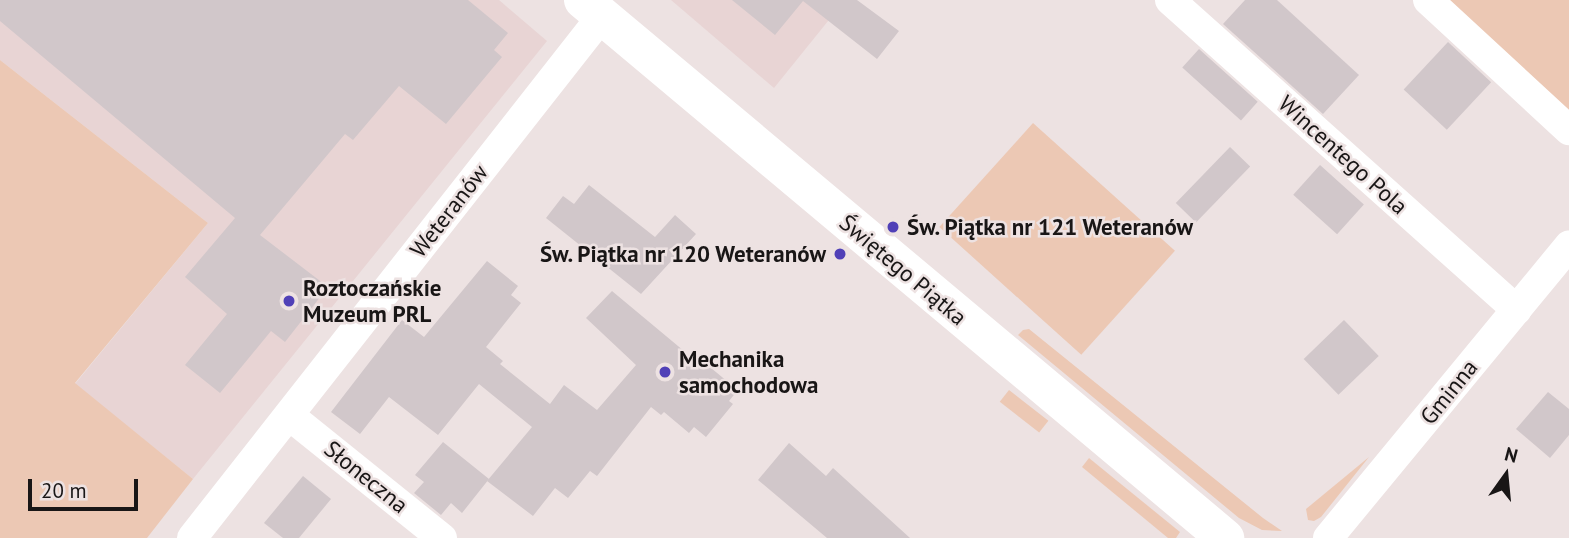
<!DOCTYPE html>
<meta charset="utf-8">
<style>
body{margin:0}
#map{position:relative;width:1569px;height:538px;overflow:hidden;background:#ede2e2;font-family:"PT Sans",sans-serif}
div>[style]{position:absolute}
.built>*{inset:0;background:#e8d4d4}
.green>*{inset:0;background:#ecc8b4;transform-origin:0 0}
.building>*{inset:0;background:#d1c7ca;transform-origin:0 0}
.minor>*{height:30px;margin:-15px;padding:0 15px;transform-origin:15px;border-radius:15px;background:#fff}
.tertiary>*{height:38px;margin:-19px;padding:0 19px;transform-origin:19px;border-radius:19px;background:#fff}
.dots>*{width:19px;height:19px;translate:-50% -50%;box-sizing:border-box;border:4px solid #ede2e2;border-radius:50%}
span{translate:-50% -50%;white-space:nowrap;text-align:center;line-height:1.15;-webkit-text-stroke:5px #ede2e2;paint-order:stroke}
.street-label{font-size:23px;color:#191616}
.poi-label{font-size:23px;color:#191616;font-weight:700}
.left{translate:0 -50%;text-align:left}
.right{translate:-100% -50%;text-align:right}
.north{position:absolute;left:1471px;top:440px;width:70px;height:70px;-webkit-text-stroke:5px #ede2e2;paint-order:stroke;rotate:15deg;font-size:19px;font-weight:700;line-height:28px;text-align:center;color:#191616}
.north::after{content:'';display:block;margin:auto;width:24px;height:32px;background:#191616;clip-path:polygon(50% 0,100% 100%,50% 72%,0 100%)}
.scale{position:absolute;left:28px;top:479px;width:110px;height:32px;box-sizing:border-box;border:4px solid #191616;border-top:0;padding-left:9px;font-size:21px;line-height:24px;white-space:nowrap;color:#191616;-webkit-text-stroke:5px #ede2e2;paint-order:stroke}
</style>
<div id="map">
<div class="built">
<div style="clip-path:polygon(0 0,499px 0,547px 41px,193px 479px,75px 384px,208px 223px,0 60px)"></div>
<div style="clip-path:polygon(671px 0,845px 0,774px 88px)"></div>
</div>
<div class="green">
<div style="clip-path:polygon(1447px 0,1569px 0,1569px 112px)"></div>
<div style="clip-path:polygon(0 60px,208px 223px,75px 383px,193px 479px,147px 538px,0 538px)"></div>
<div style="left:1033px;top:123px;width:191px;height:140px;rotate:42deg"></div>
<div style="clip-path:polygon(1029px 329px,1263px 518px,1282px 531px,1262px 530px,1239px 518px,1018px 335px,1023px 330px)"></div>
<div style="left:1009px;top:390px;width:50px;height:15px;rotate:38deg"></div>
<div style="clip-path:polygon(1369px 457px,1321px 517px,1314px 521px,1308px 520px,1306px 509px)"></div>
<div style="clip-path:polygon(1089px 458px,1180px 532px,1176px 538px,1168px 538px,1082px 467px)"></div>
</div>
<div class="building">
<div style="clip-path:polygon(0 0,468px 0,508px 33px,494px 50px,502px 57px,446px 124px,399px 86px,353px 140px,345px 134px,260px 235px,328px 287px,285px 342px,271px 331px,220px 393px,185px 365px,227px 314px,185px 277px,235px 218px,0 21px)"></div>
<div style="clip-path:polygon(732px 0,857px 0,899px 31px,877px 59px,803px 1px,775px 35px)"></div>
<div style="clip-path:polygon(1245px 0,1277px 0,1359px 75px,1323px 114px,1223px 24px)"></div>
<div style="left:1448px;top:42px;width:59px;height:65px;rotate:43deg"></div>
<div style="left:1199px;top:49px;width:79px;height:25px;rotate:42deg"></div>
<div style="left:1230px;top:147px;width:28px;height:78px;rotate:44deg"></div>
<div style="left:1320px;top:165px;width:59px;height:40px;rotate:42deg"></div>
<div style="clip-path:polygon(589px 185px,655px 237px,675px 215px,696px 234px,641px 294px,546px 218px,563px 196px,574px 204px)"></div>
<div style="clip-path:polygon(487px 261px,518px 286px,511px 295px,521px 303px,486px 347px,503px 361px,500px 364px,550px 404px,564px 385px,597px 410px,636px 365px,586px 318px,612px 291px,702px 366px,705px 363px,728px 382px,737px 391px,729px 401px,733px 404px,706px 437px,694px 427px,689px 433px,664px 412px,661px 415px,651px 407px,597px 476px,590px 471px,568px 498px,555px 488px,533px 516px,487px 481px,532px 427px,479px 384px,438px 435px,389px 397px,360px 434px,331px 412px,402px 320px,424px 337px)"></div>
<div style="left:1344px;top:320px;width:50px;height:56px;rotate:46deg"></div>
<div style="clip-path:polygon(1548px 392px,1569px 409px,1569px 435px,1550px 458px,1516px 429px)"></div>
<div style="clip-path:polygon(443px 442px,489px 479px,462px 513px,451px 503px,441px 515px,414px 493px,424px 482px,415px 475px)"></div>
<div style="clip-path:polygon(789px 443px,826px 476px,833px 468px,910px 538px,827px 538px,758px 480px)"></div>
<div style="clip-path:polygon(303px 476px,331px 499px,299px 538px,283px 538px,264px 523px)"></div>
</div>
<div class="minor">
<div style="left:1170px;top:0;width:465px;rotate:41.8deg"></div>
<div style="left:1428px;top:0;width:192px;rotate:42.7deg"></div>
<div style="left:290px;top:416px;width:195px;rotate:38.8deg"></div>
<div style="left:192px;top:538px;width:664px;rotate:-51.85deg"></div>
<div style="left:1328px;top:538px;width:379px;rotate:-50.5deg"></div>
</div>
<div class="tertiary">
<div style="left:583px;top:0;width:838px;rotate:39.96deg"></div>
</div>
<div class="dots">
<div style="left:893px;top:227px;background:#5040b7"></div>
<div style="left:840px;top:254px;background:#5040b7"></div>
<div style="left:289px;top:301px;background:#5040b7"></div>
<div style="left:665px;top:372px;background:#5040b7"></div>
</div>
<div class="street-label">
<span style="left:1343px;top:155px;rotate:42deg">Wincentego Pola</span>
<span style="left:449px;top:211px;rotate:-52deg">Weteranów</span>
<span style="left:903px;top:270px;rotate:40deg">Świętego Piątka</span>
<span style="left:1449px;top:392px;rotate:-51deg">Gminna</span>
<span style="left:366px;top:477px;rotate:39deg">Słoneczna</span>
</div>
<div class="poi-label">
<span class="left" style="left:907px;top:227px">Św. Piątka nr 121 Weteranów</span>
<span class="right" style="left:826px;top:254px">Św. Piątka nr 120 Weteranów</span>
<span class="left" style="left:303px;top:301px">Roztoczańskie<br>Muzeum PRL</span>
<span class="left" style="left:679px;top:372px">Mechanika<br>samochodowa</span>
</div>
<div class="north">N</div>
<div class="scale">20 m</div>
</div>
